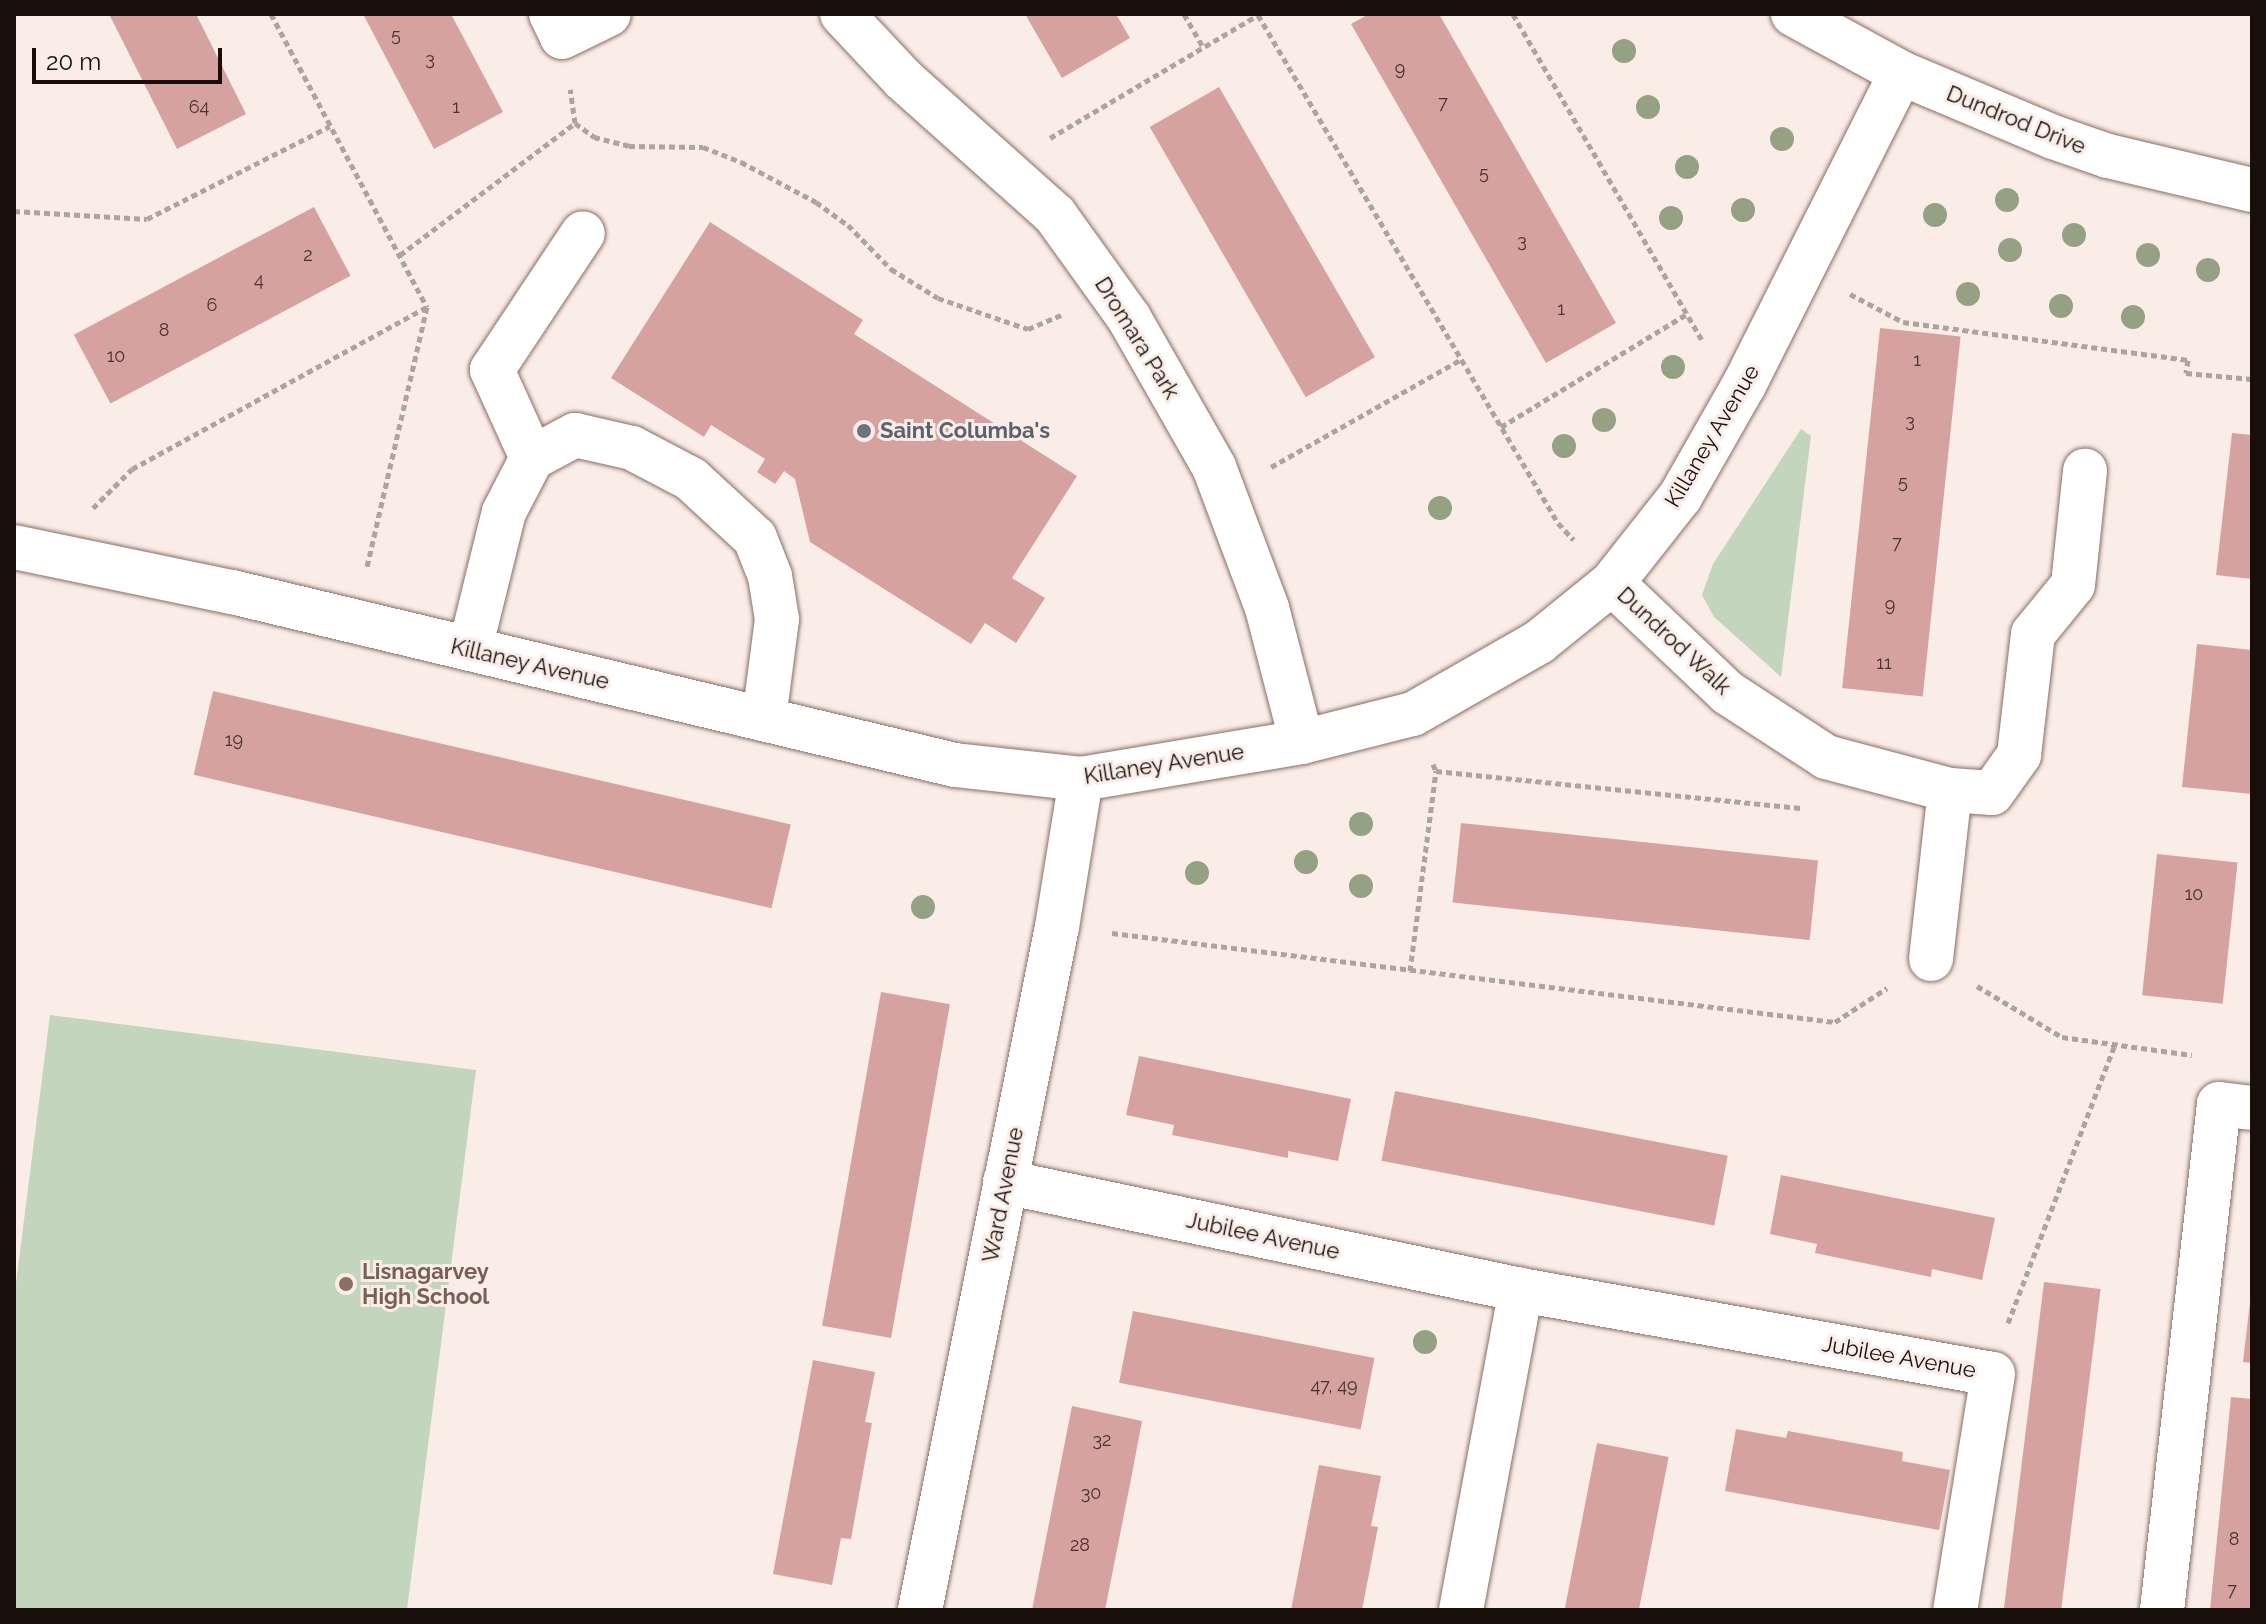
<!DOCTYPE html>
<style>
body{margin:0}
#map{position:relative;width:2266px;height:1624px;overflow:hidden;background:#faede8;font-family:Raleway,sans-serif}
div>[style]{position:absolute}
.green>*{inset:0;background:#c4d5bd}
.building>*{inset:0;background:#d5a29f;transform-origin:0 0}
.path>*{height:5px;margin-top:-2.5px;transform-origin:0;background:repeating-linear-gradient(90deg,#afa39e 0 6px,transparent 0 10px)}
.roads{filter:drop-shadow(0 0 2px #8a6e62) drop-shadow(0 0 2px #8a6e62)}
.minor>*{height:44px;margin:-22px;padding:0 22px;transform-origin:22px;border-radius:22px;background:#fff}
.trees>*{width:24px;height:24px;margin:-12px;border-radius:50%;background:#94a182}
.dots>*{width:22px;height:22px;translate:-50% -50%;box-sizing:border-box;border:4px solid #faede8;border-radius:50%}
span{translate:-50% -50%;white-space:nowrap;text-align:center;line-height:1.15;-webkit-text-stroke:6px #faede8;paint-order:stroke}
.number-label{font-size:18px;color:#47332f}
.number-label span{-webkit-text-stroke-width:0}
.street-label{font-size:22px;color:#180e0a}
.worship-label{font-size:22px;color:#5b616d;font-weight:700}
.left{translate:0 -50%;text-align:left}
.education-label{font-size:22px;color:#785e54;font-weight:700}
.frame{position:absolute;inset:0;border:16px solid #180e0a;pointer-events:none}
.scale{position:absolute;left:32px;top:48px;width:190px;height:36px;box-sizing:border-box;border:4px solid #180e0a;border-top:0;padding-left:10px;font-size:24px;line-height:28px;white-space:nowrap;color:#180e0a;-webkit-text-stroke:6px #faede8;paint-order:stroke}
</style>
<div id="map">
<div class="green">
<div style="clip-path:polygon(1801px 429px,1811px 436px,1781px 677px,1714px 617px,1702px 595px,1713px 564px)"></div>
<div style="clip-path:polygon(50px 1015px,476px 1070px,407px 1610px,14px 1610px,14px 1299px)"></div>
</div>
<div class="building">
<div style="clip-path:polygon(109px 14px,196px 14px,246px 114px,177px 149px)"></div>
<div style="clip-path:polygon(363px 14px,451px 14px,503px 112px,434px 149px)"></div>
<div style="clip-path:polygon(1025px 14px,1116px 14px,1130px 38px,1062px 78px)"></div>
<div style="clip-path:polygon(1369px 14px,1439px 14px,1616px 323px,1546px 363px,1351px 24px)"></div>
<div style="left:1219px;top:87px;width:312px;height:80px;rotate:60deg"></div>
<div style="left:314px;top:207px;width:78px;height:272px;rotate:62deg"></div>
<div style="clip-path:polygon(710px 222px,863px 320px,854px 334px,1077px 476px,1012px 578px,1045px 598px,1016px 643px,985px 623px,971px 644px,810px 542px,795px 479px,784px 471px,775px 484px,757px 472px,765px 459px,711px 425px,704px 437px,611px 378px)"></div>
<div style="left:1880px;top:328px;width:81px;height:362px;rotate:6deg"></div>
<div style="clip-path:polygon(2232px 433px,2252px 435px,2252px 579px,2216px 575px)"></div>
<div style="clip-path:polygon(2197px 644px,2252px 650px,2252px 794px,2182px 787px)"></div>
<div style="left:213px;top:691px;width:593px;height:86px;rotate:13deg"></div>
<div style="left:1461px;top:823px;width:359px;height:80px;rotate:6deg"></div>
<div style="left:2157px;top:854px;width:81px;height:142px;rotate:6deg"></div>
<div style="left:881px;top:992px;width:70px;height:339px;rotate:10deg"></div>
<div style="clip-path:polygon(1139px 1056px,1351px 1099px,1338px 1161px,1288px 1151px,1288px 1158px,1172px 1135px,1174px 1125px,1126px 1115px)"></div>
<div style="left:1395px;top:1091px;width:339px;height:71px;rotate:11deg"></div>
<div style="clip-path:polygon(1781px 1175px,1995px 1218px,1982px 1280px,1932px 1269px,1931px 1277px,1815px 1253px,1817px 1244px,1770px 1234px)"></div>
<div style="left:2044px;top:1282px;width:57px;height:330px;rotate:7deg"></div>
<div style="clip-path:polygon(2250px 1302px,2252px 1302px,2252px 1363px,2243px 1362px)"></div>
<div style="left:1133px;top:1311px;width:246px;height:73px;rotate:11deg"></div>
<div style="clip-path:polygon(813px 1360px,875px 1372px,865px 1422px,872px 1423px,851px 1539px,841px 1538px,832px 1585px,773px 1574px)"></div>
<div style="clip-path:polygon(2231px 1397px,2252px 1399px,2252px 1610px,2210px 1610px)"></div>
<div style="clip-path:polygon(1072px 1406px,1142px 1421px,1132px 1474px,1105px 1610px,1032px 1610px)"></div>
<div style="clip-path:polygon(1736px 1429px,1786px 1438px,1788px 1431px,1903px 1452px,1902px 1461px,1950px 1470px,1939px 1530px,1725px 1491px)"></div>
<div style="left:1597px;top:1443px;width:73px;height:170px;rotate:11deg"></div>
<div style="clip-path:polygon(1319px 1465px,1381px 1476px,1371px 1526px,1378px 1527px,1362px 1610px,1291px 1610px)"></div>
</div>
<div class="path">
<div style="left:271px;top:14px;width:332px;rotate:62deg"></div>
<div style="left:427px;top:307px;width:267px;rotate:103deg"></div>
<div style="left:1184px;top:14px;width:36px;rotate:60deg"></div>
<div style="left:1513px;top:14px;width:379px;rotate:59.9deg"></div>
<div style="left:1258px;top:15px;width:590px;rotate:59.44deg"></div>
<div style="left:1558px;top:523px;width:23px;rotate:47deg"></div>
<div style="left:575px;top:123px;width:24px;rotate:36deg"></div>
<div style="left:594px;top:137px;width:36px;rotate:14deg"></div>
<div style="left:629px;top:146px;width:74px;rotate:0.8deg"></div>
<div style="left:703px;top:147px;width:41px;rotate:21.5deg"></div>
<div style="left:741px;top:162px;width:85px;rotate:28.1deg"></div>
<div style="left:816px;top:202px;width:39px;rotate:36deg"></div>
<div style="left:848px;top:225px;width:62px;rotate:45.7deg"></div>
<div style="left:891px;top:269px;width:55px;rotate:31.7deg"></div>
<div style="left:938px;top:298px;width:95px;rotate:19deg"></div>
<div style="left:1028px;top:329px;width:36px;rotate:-23deg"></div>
<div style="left:1050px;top:138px;width:242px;rotate:-30.6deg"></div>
<div style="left:14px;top:211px;width:133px;rotate:3.4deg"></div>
<div style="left:147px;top:219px;width:205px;rotate:-26.9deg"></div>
<div style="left:400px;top:255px;width:219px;rotate:-37deg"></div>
<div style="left:575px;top:123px;width:34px;rotate:-98deg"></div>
<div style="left:1850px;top:294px;width:60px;rotate:27.8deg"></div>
<div style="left:1903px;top:322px;width:288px;rotate:7.6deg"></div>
<div style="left:2188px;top:360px;width:13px;rotate:99deg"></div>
<div style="left:2186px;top:373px;width:66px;rotate:5.2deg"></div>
<div style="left:1501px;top:427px;width:218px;rotate:-31.3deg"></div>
<div style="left:1271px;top:467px;width:219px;rotate:-29.5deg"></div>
<div style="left:93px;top:508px;width:55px;rotate:-45deg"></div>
<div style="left:132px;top:469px;width:337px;rotate:-28.8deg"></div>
<div style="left:1433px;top:764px;width:8px;rotate:67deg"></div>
<div style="left:1436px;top:771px;width:366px;rotate:5.8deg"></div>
<div style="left:1112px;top:933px;width:728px;rotate:7.02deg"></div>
<div style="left:1835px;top:1022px;width:62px;rotate:-33.2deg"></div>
<div style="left:1410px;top:971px;width:202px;rotate:-82.6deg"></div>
<div style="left:1977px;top:986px;width:99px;rotate:31deg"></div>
<div style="left:2062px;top:1037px;width:131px;rotate:7.9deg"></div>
<div style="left:2008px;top:1323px;width:299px;rotate:-69deg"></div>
</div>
<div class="roads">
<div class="minor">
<div style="left:551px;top:14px;width:25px;rotate:64deg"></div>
<div style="left:562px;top:37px;width:52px;rotate:-26.1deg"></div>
<div style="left:842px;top:14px;width:89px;rotate:46.8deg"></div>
<div style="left:903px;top:79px;width:204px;rotate:41.8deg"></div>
<div style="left:1055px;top:215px;width:127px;rotate:54.3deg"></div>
<div style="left:1129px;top:318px;width:172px;rotate:60.3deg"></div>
<div style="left:1214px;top:467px;width:151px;rotate:69.4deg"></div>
<div style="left:1267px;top:608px;width:138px;rotate:75.4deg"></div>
<div style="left:1793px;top:14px;width:123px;rotate:28.6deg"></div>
<div style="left:1901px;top:73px;width:165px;rotate:22.8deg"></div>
<div style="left:2053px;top:137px;width:58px;rotate:19.1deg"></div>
<div style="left:2108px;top:156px;width:148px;rotate:13.3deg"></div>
<div style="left:532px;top:458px;width:97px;rotate:-114.4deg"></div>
<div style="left:492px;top:370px;width:164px;rotate:-56.4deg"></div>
<div style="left:14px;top:547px;width:223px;rotate:11.7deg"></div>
<div style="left:232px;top:592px;width:743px;rotate:13.46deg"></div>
<div style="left:955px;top:765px;width:127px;rotate:6.3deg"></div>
<div style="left:1081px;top:779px;width:224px;rotate:-9.5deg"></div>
<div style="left:1302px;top:742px;width:114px;rotate:-14.2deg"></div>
<div style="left:1413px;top:714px;width:145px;rotate:-29.7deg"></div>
<div style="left:1539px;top:642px;width:94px;rotate:-38.9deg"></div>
<div style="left:1612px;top:583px;width:110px;rotate:-51.7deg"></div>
<div style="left:1680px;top:497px;width:129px;rotate:-60.3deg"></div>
<div style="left:1744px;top:385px;width:349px;rotate:-63.3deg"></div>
<div style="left:1612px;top:583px;width:160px;rotate:43.5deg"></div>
<div style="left:1728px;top:693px;width:117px;rotate:33.1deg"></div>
<div style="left:1826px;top:757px;width:128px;rotate:14.9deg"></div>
<div style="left:1950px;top:790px;width:42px;rotate:4.1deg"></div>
<div style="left:1992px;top:793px;width:47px;rotate:-54.6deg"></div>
<div style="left:2019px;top:755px;width:122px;rotate:-83.4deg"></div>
<div style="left:2033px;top:634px;width:63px;rotate:-50.8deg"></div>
<div style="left:2073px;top:585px;width:115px;rotate:-84deg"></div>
<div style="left:470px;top:649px;width:141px;rotate:-76.1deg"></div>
<div style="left:504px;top:512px;width:61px;rotate:-62.6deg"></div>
<div style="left:532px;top:458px;width:49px;rotate:-28.1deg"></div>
<div style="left:575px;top:435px;width:58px;rotate:12.8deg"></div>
<div style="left:632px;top:448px;width:67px;rotate:27.7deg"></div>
<div style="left:691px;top:479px;width:87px;rotate:42.7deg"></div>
<div style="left:755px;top:538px;width:41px;rotate:68.5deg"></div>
<div style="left:770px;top:576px;width:44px;rotate:80.8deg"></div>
<div style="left:777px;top:619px;width:101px;rotate:97.4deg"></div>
<div style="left:1931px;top:959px;width:170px;rotate:-83.6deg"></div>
<div style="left:1005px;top:1182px;width:527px;rotate:11.82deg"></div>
<div style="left:1521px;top:1290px;width:479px;rotate:10.1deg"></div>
<div style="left:1993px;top:1374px;width:239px;rotate:99.1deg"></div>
<div style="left:920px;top:1610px;width:697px;rotate:-78.66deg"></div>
<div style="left:1057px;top:927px;width:150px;rotate:-80.8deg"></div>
<div style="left:1461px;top:1610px;width:326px;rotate:-79.4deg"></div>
<div style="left:2162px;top:1610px;width:509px;rotate:-83.57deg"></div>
<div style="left:2219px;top:1104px;width:33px;rotate:7deg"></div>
</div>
</div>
<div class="trees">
<div style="left:1624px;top:51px"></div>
<div style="left:1648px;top:107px"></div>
<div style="left:1782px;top:139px"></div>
<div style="left:1687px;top:167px"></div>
<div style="left:2007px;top:200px"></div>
<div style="left:1743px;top:210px"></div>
<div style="left:1935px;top:215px"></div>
<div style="left:1671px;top:218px"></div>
<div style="left:2074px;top:235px"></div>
<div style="left:2010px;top:250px"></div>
<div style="left:2148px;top:255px"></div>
<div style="left:2208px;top:270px"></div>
<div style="left:1968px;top:294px"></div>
<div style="left:2061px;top:306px"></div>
<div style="left:2133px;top:317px"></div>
<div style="left:1673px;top:367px"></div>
<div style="left:1604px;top:420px"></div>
<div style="left:1564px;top:446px"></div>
<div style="left:1440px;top:508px"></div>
<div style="left:1361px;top:824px"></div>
<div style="left:1306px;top:862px"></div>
<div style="left:1197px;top:873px"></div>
<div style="left:1361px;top:886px"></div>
<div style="left:923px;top:907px"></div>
<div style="left:1425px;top:1342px"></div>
</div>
<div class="dots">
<div style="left:864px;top:431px;background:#6b7280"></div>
<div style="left:346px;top:1284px;background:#8d6e63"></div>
</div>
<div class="number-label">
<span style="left:396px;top:35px">5</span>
<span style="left:430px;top:59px">3</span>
<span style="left:1400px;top:69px">9</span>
<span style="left:1443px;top:103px">7</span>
<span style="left:199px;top:107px">64</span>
<span style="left:456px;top:107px">1</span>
<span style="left:1484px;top:173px">5</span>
<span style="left:1522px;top:241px">3</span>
<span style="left:308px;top:255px">2</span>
<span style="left:259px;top:280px">4</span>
<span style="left:212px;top:305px">6</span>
<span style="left:1561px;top:309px">1</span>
<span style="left:164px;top:330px">8</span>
<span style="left:116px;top:356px">10</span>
<span style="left:1917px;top:360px">1</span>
<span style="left:1910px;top:421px">3</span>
<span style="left:1903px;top:482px">5</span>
<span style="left:1897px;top:543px">7</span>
<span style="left:1890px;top:605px">9</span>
<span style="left:1884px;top:663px">11</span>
<span style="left:234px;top:740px">19</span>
<span style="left:2194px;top:894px">10</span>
<span style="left:1334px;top:1386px">47, 49</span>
<span style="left:1102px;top:1440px">32</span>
<span style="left:1091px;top:1493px">30</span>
<span style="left:2234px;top:1539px">8</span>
<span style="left:1080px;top:1545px">28</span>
<span style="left:2232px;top:1590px">7</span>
</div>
<div class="street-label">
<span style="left:2016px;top:120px;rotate:22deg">Dundrod Drive</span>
<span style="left:1137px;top:338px;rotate:58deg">Dromara Park</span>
<span style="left:1712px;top:436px;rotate:-59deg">Killaney Avenue</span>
<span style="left:1674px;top:641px;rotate:43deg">Dundrod Walk</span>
<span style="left:530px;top:664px;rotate:13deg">Killaney Avenue</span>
<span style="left:1164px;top:764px;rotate:-9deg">Killaney Avenue</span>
<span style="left:1003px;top:1195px;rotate:-79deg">Ward Avenue</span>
<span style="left:1263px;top:1236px;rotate:12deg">Jubilee Avenue</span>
<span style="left:1899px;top:1357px;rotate:10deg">Jubilee Avenue</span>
</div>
<div class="worship-label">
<span class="left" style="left:880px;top:431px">Saint Columba's</span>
</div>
<div class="education-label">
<span class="left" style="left:362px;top:1284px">Lisnagarvey<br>High School</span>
</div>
<div class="frame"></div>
<div class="scale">20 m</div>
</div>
